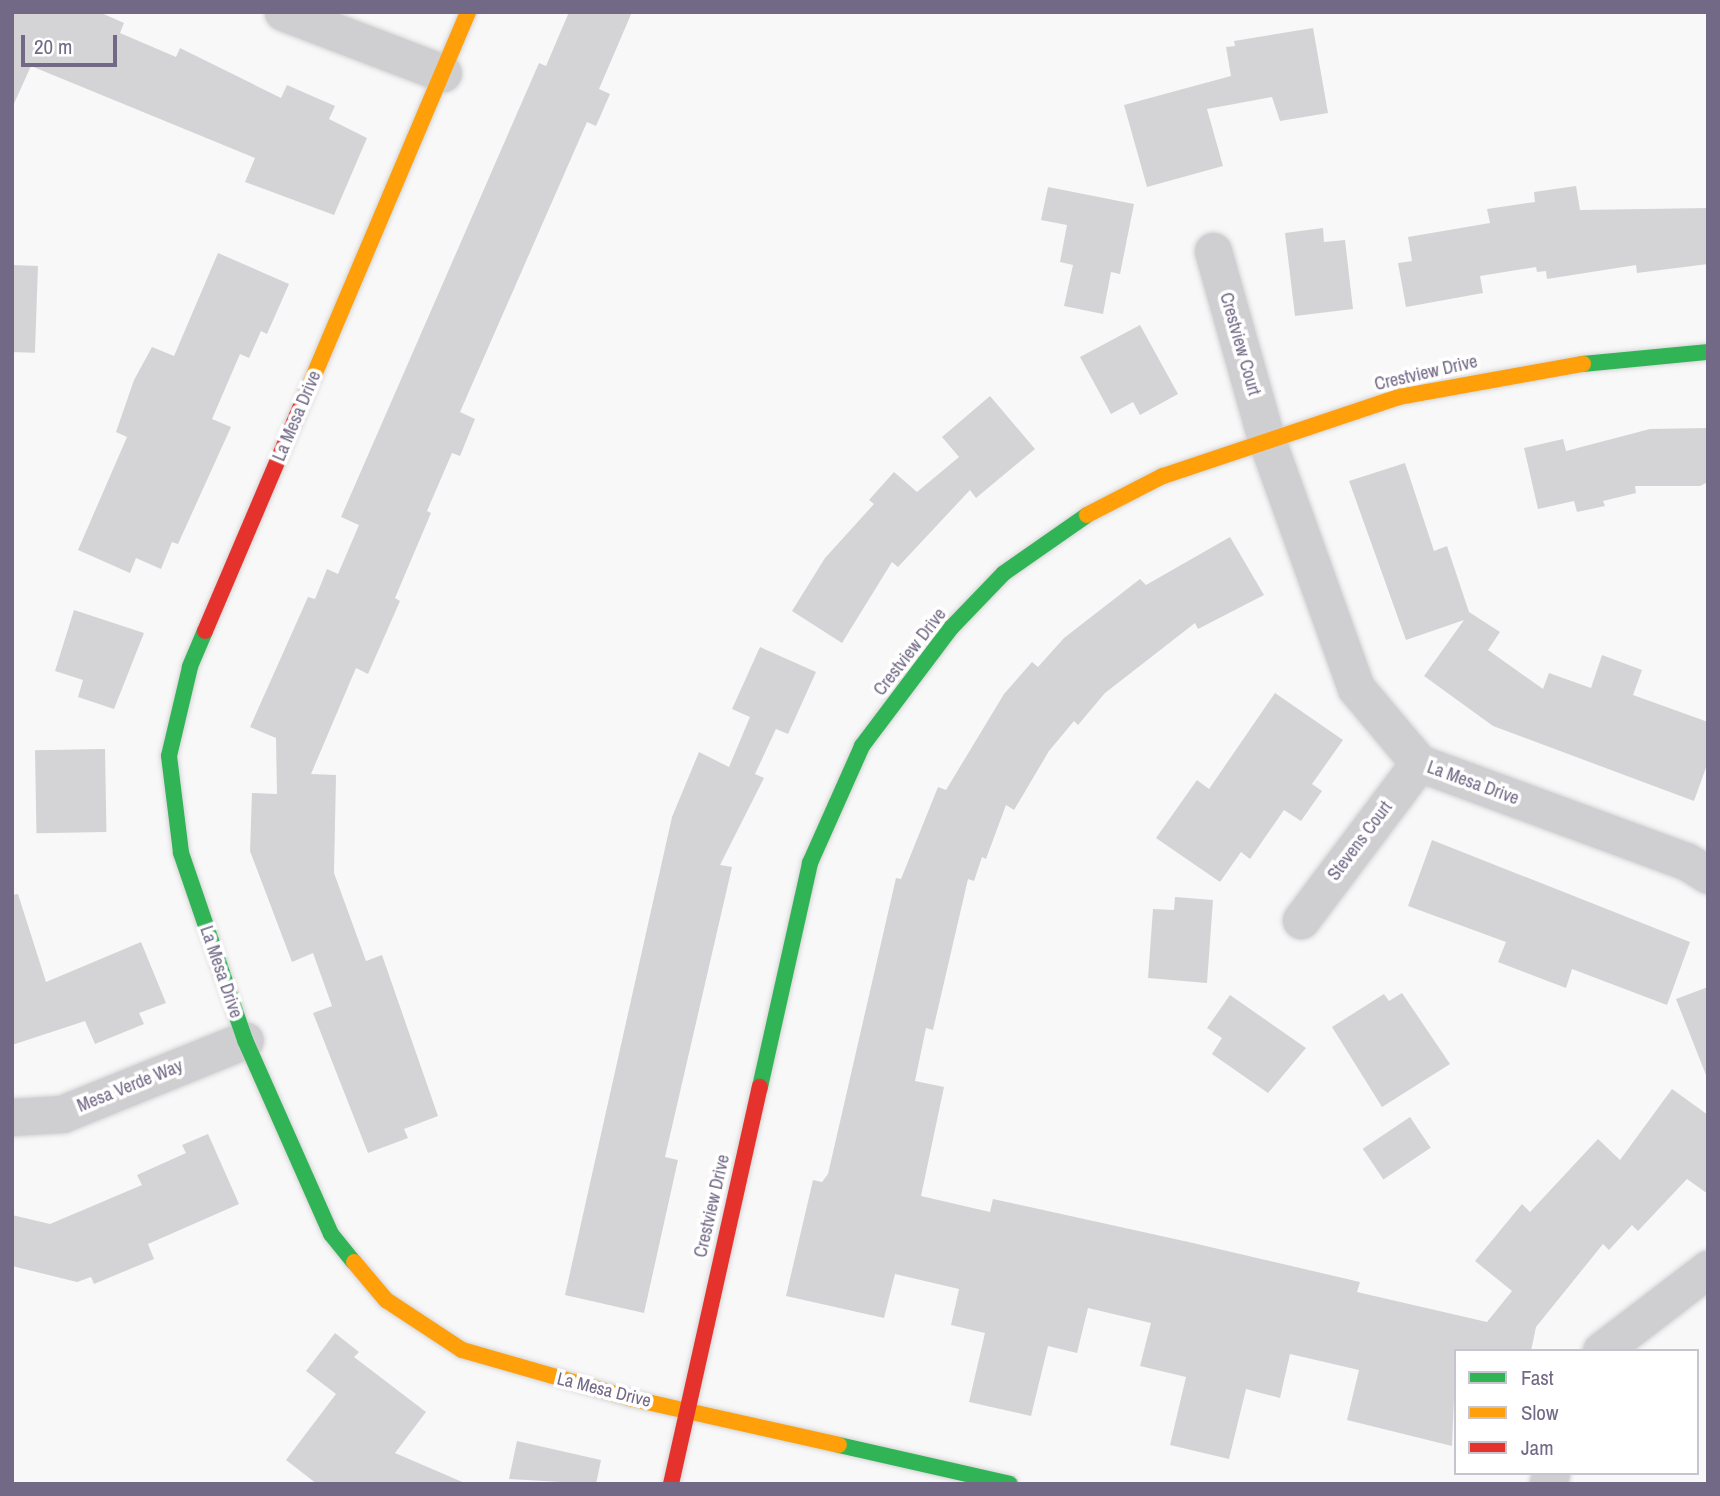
<!DOCTYPE html>
<style>
body{margin:0}
#map{position:relative;width:1720px;height:1496px;overflow:hidden;background:#f8f8f8;font-family:"Archivo Narrow",sans-serif}
div>[style]{position:absolute}
.building>*{inset:0;background:#d4d4d6;transform-origin:0 0}
.roads{filter:drop-shadow(0 0 2px #d4d4d6) drop-shadow(0 0 2px #d4d4d6)}
.street>*{height:37px;margin:-18.5px;padding:0 18.5px;transform-origin:18.5px;border-radius:18.5px;background:#cfced1}
.fast>*{height:16px;margin:-8px;padding:0 8px;transform-origin:8px;border-radius:8px;background:#30b455}
.slow>*{height:16px;margin:-8px;padding:0 8px;transform-origin:8px;border-radius:8px;background:#ff9f0a}
.jam>*{height:16px;margin:-8px;padding:0 8px;transform-origin:8px;border-radius:8px;background:#e5322d}
span{translate:-50% -50%;white-space:nowrap;text-align:center;line-height:1.15;-webkit-text-stroke:7px #fff;paint-order:stroke}
.street-label{font-size:18px;color:#726986}
.frame{position:absolute;inset:0;border:14px solid #726986;pointer-events:none}
.legend{position:absolute;left:1454px;top:1349px;width:245px;height:126px;box-sizing:border-box;background:#fff;border:2px solid #c7c3cf;margin:0;padding:9px 12px;list-style:none;font-size:21px;color:#726986}
.legend li{display:flex;align-items:center;gap:14px;height:35px}
.legend b{width:35px;border:2px solid #c7c3cf}
.scale{position:absolute;left:21px;top:35px;width:96px;height:32px;box-sizing:border-box;border:4px solid #726986;border-top:0;padding-left:9px;font-size:21px;line-height:24px;white-space:nowrap;color:#726986;-webkit-text-stroke:5px #fff;paint-order:stroke}
</style>
<div id="map">
<div class="building">
<div style="clip-path:polygon(12px 12px,99px 12px,124px 23px,120px 33px,176px 57px,180px 48px,281px 98px,287px 85px,335px 106px,329px 119px,367px 138px,334px 215px,245px 182px,255px 158px,31px 66px,12px 108px)"></div>
<div style="clip-path:polygon(569px 12px,632px 12px,599px 89px,610px 94px,596px 126px,587px 122px,460px 412px,475px 419px,460px 456px,452px 453px,427px 511px,431px 513px,395px 598px,400px 601px,368px 674px,356px 668px,311px 774px,336px 775px,334px 873px,366px 961px,382px 955px,438px 1116px,404px 1129px,408px 1138px,368px 1153px,313px 1013px,332px 1006px,313px 953px,292px 962px,250px 851px,252px 793px,277px 794px,276px 738px,250px 727px,308px 597px,315px 599px,327px 569px,338px 574px,359px 525px,341px 517px,539px 63px,546px 66px)"></div>
<div style="clip-path:polygon(1313px 28px,1328px 113px,1280px 121px,1272px 97px,1207px 109px,1223px 166px,1147px 187px,1124px 105px,1231px 76px,1226px 47px,1235px 46px,1234px 41px)"></div>
<div style="clip-path:polygon(1576px 186px,1580px 210px,1708px 208px,1708px 264px,1637px 273px,1636px 265px,1547px 279px,1546px 271px,1537px 272px,1536px 267px,1480px 276px,1483px 293px,1406px 307px,1398px 263px,1412px 261px,1408px 237px,1490px 223px,1487px 209px,1535px 202px,1534px 192px)"></div>
<div style="clip-path:polygon(1048px 187px,1134px 204px,1120px 274px,1111px 272px,1103px 314px,1064px 306px,1073px 265px,1060px 262px,1067px 225px,1041px 220px)"></div>
<div style="clip-path:polygon(1323px 228px,1324px 242px,1345px 240px,1353px 309px,1295px 316px,1285px 233px)"></div>
<div style="clip-path:polygon(218px 253px,289px 284px,267px 334px,261px 331px,249px 358px,240px 354px,212px 419px,231px 427px,178px 544px,172px 542px,161px 569px,136px 558px,130px 573px,78px 550px,127px 437px,116px 432px,134px 380px,152px 347px,174px 356px)"></div>
<div style="left:12px;top:265px;width:26px;height:87px;rotate:2deg"></div>
<div style="clip-path:polygon(1140px 325px,1178px 394px,1140px 415px,1133px 402px,1111px 414px,1080px 357px)"></div>
<div style="clip-path:polygon(990px 396px,1035px 449px,976px 498px,970px 490px,898px 567px,892px 562px,842px 643px,792px 611px,825px 558px,874px 504px,869px 500px,894px 472px,917px 492px,959px 457px,942px 437px)"></div>
<div style="clip-path:polygon(1708px 428px,1708px 482px,1700px 486px,1635px 486px,1636px 493px,1603px 501px,1605px 506px,1577px 512px,1574px 501px,1538px 509px,1524px 448px,1563px 439px,1566px 451px,1650px 429px)"></div>
<div style="clip-path:polygon(1405px 463px,1434px 551px,1447px 546px,1469px 612px,1500px 632px,1488px 650px,1543px 689px,1549px 673px,1591px 688px,1602px 655px,1642px 670px,1633px 695px,1708px 722px,1708px 762px,1694px 801px,1493px 726px,1424px 676px,1464px 620px,1406px 640px,1349px 481px)"></div>
<div style="clip-path:polygon(1230px 537px,1264px 595px,1198px 629px,1195px 623px,1105px 693px,1078px 725px,1074px 721px,1049px 751px,1014px 810px,1006px 805px,986px 859px,982px 857px,974px 881px,968px 879px,933px 1030px,926px 1028px,915px 1081px,944px 1087px,921px 1196px,990px 1212px,993px 1199px,1193px 1243px,1360px 1282px,1357px 1292px,1487px 1322px,1512px 1291px,1475px 1261px,1522px 1204px,1530px 1212px,1598px 1139px,1620px 1160px,1672px 1089px,1708px 1115px,1708px 1194px,1687px 1179px,1638px 1231px,1632px 1225px,1609px 1250px,1603px 1244px,1536px 1327px,1531px 1351px,1456px 1351px,1452px 1446px,1347px 1420px,1359px 1370px,1290px 1354px,1280px 1398px,1246px 1389px,1229px 1459px,1170px 1445px,1186px 1377px,1140px 1366px,1151px 1323px,1088px 1308px,1077px 1353px,1048px 1346px,1031px 1416px,969px 1402px,985px 1333px,951px 1325px,959px 1289px,895px 1274px,884px 1318px,786px 1296px,813px 1180px,822px 1182px,828px 1174px,896px 878px,901px 879px,938px 787px,946px 790px,1004px 694px,1032px 662px,1038px 667px,1064px 638px,1140px 579px,1146px 585px)"></div>
<div style="clip-path:polygon(74px 610px,144px 633px,114px 709px,78px 697px,83px 680px,55px 671px)"></div>
<div style="clip-path:polygon(760px 647px,816px 672px,788px 734px,776px 729px,755px 774px,764px 778px,720px 865px,732px 867px,665px 1157px,678px 1160px,644px 1313px,565px 1295px,672px 817px,699px 752px,729px 767px,750px 717px,732px 709px)"></div>
<div style="clip-path:polygon(1275px 693px,1343px 740px,1312px 784px,1322px 791px,1301px 821px,1284px 810px,1250px 859px,1241px 852px,1220px 882px,1156px 838px,1197px 780px,1209px 789px)"></div>
<div style="left:105px;top:749px;width:83px;height:70px;rotate:89deg"></div>
<div style="clip-path:polygon(1432px 840px,1690px 942px,1667px 1005px,1572px 969px,1566px 988px,1498px 962px,1506px 942px,1408px 906px)"></div>
<div style="clip-path:polygon(18px 894px,46px 982px,141px 942px,166px 1003px,139px 1013px,144px 1024px,95px 1044px,85px 1021px,12px 1045px,12px 895px)"></div>
<div style="clip-path:polygon(1175px 897px,1213px 900px,1207px 983px,1148px 978px,1153px 909px,1174px 910px)"></div>
<div style="clip-path:polygon(1708px 987px,1708px 1075px,1706px 1075px,1676px 999px)"></div>
<div style="clip-path:polygon(1402px 993px,1450px 1064px,1382px 1107px,1332px 1027px,1384px 994px,1389px 1001px)"></div>
<div style="clip-path:polygon(1230px 995px,1306px 1048px,1268px 1093px,1212px 1054px,1222px 1038px,1207px 1028px)"></div>
<div style="left:1410px;top:1117px;width:37px;height:57px;rotate:56deg"></div>
<div style="clip-path:polygon(208px 1134px,239px 1204px,148px 1244px,154px 1259px,94px 1284px,91px 1277px,77px 1282px,12px 1266px,12px 1215px,50px 1224px,142px 1185px,137px 1175px,186px 1153px,182px 1145px)"></div>
<div style="clip-path:polygon(335px 1333px,359px 1352px,354px 1357px,426px 1412px,395px 1453px,467px 1484px,317px 1484px,286px 1460px,336px 1394px,306px 1371px)"></div>
<div style="clip-path:polygon(517px 1441px,601px 1460px,596px 1484px,509px 1479px)"></div>
</div>
<div class="roads">
<div class="street">
<div style="left:283px;top:12px;width:171px;rotate:20.9deg"></div>
<div style="left:1213px;top:251px;width:194px;rotate:74.2deg"></div>
<div style="left:1266px;top:438px;width:266px;rotate:70.2deg"></div>
<div style="left:1356px;top:688px;width:98px;rotate:50deg"></div>
<div style="left:1419px;top:763px;width:284px;rotate:20.2deg"></div>
<div style="left:1686px;top:861px;width:26px;rotate:32deg"></div>
<div style="left:1301px;top:920px;width:196px;rotate:-53.1deg"></div>
<div style="left:12px;top:1117px;width:50px;rotate:-3.4deg"></div>
<div style="left:62px;top:1114px;width:197px;rotate:-22deg"></div>
<div style="left:1601px;top:1351px;width:135px;rotate:-37.5deg"></div>
<div style="left:1548px;top:1484px;width:11px;rotate:-75deg"></div>
</div>
<div class="fast">
<div style="left:1583px;top:364px;width:126px;rotate:-5.5deg"></div>
<div style="left:205px;top:631px;width:39px;rotate:113deg"></div>
<div style="left:190px;top:667px;width:91px;rotate:103.3deg"></div>
<div style="left:169px;top:756px;width:98px;rotate:82.9deg"></div>
<div style="left:181px;top:853px;width:198px;rotate:71.1deg"></div>
<div style="left:245px;top:1040px;width:212px;rotate:66.1deg"></div>
<div style="left:331px;top:1234px;width:36px;rotate:51deg"></div>
<div style="left:760px;top:1087px;width:230px;rotate:-77.4deg"></div>
<div style="left:810px;top:863px;width:128px;rotate:-66deg"></div>
<div style="left:862px;top:746px;width:148px;rotate:-53deg"></div>
<div style="left:951px;top:628px;width:76px;rotate:-46.1deg"></div>
<div style="left:1004px;top:573px;width:101px;rotate:-34.9deg"></div>
<div style="left:839px;top:1445px;width:175px;rotate:12.8deg"></div>
</div>
<div class="slow">
<div style="left:303px;top:401px;width:423px;rotate:-67deg"></div>
<div style="left:1087px;top:515px;width:85px;rotate:-27.2deg"></div>
<div style="left:1163px;top:476px;width:249px;rotate:-18.5deg"></div>
<div style="left:1399px;top:397px;width:187px;rotate:-10.2deg"></div>
<div style="left:354px;top:1262px;width:50px;rotate:49.9deg"></div>
<div style="left:386px;top:1300px;width:91px;rotate:33.3deg"></div>
<div style="left:462px;top:1350px;width:174px;rotate:16deg"></div>
<div style="left:629px;top:1398px;width:215px;rotate:12.6deg"></div>
</div>
<div class="jam">
<div style="left:205px;top:631px;width:250px;rotate:-66.9deg"></div>
<div style="left:671px;top:1484px;width:407px;rotate:-77.4deg"></div>
</div>
</div>
<div class="street-label">
<span style="left:1240px;top:344px;rotate:74deg">Crestview Court</span>
<span style="left:1426px;top:373px;rotate:-13deg">Crestview Drive</span>
<span style="left:297px;top:416px;rotate:-67deg">La Mesa Drive</span>
<span style="left:910px;top:652px;rotate:-52deg">Crestview Drive</span>
<span style="left:1473px;top:783px;rotate:20deg">La Mesa Drive</span>
<span style="left:1360px;top:841px;rotate:-53deg">Stevens Court</span>
<span style="left:221px;top:972px;rotate:71deg">La Mesa Drive</span>
<span style="left:130px;top:1086px;rotate:-22deg">Mesa Verde Way</span>
<span style="left:712px;top:1206px;rotate:-77deg">Crestview Drive</span>
<span style="left:604px;top:1390px;rotate:14deg">La Mesa Drive</span>
</div>
<div class="frame"></div>
<ul class="legend">
<li><b style="height:9px;background:#30b455"></b>Fast</li>
<li><b style="height:9px;background:#ff9f0a"></b>Slow</li>
<li><b style="height:9px;background:#e5322d"></b>Jam</li>
</ul>
<div class="scale">20 m</div>
</div>
